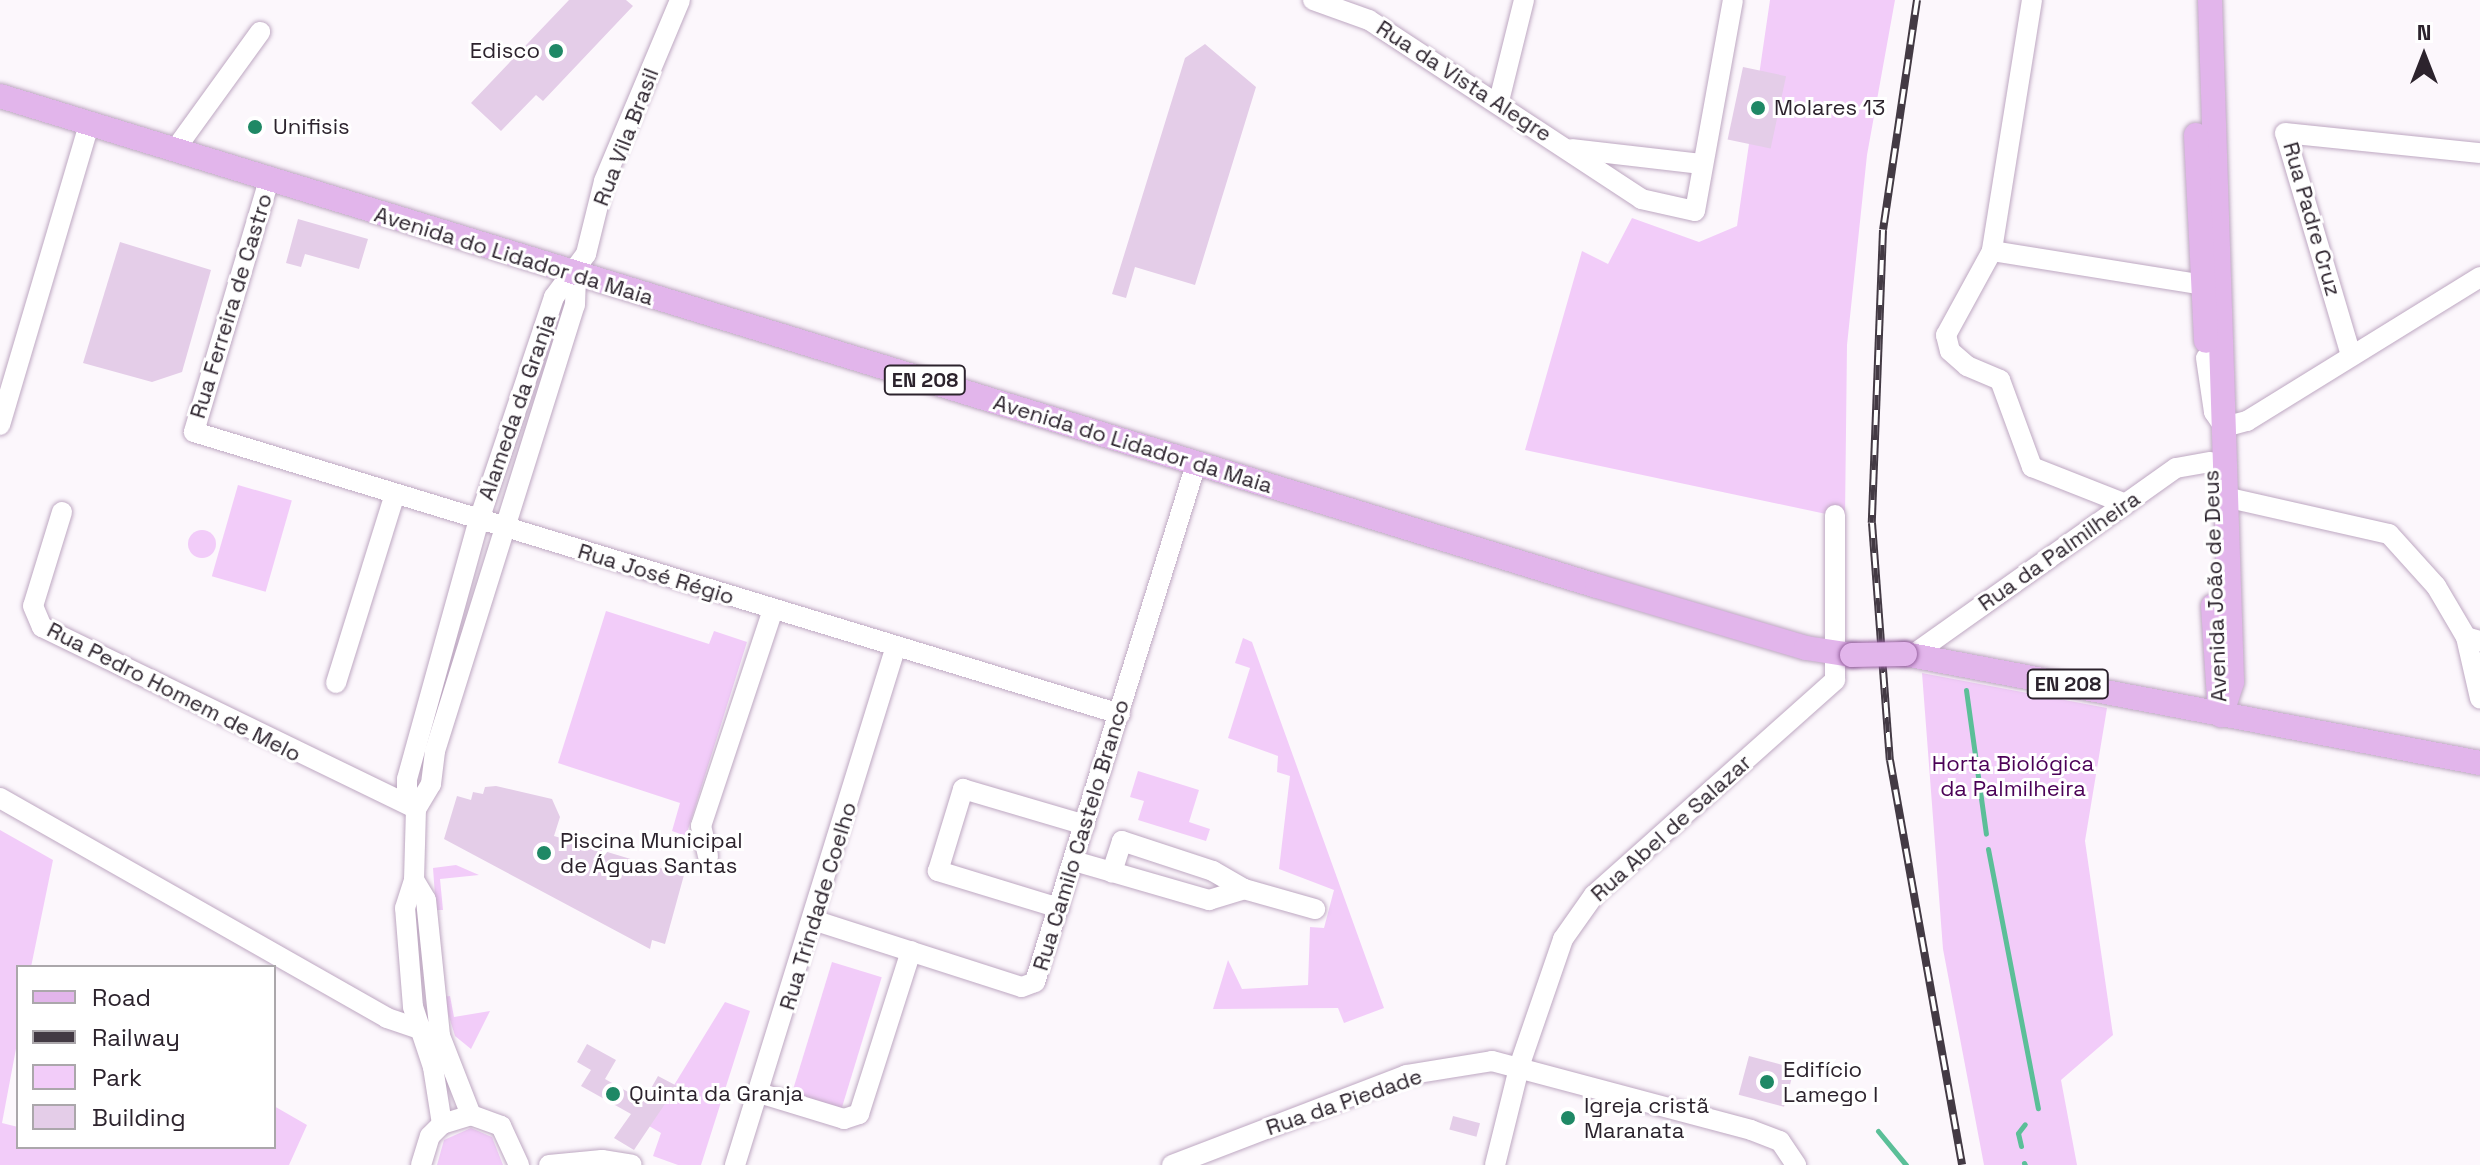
<!DOCTYPE html>
<meta charset="utf-8">
<style>
body{margin:0}
#map{position:relative;width:2480px;height:1165px;overflow:hidden;background:#fcf7fc;font-family:"Space Grotesk",sans-serif}
div>[style]{position:absolute}
.green>*{inset:0;background:#f2ccf9;transform-origin:0 0}
.round{border-radius:50%}
.stream>*{height:5px;margin:-2.5px;padding:0 2.5px;transform-origin:2.5px;border-radius:2.5px;background:#5bbf98}
.building>*{inset:0;background:#e4cde8;transform-origin:0 0}
.roads{filter:drop-shadow(0 0 2px #bea8c2) drop-shadow(0 0 2px #bea8c2)}
.minor>*{height:20px;margin:-10px;padding:0 10px;transform-origin:10px;border-radius:10px;background:#fff}
.major>*{height:24px;margin:-12px;padding:0 12px;transform-origin:12px;border-radius:12px;background:#e2b5eb}
.rail>*{height:8px;margin-top:-4px;transform-origin:0;background:repeating-linear-gradient(90deg,#fff 0 15px,#433a44 0 30px);box-sizing:border-box;border-block:2px solid #433a44}
.bridges{filter:drop-shadow(0 0 2px #96619f) drop-shadow(0 0 2px #96619f)}
.major-bridge>*{height:24px;margin:-12px;padding:0 12px;transform-origin:12px;border-radius:12px;background:#e2b5eb}
.dots>*{width:22px;height:22px;translate:-50% -50%;box-sizing:border-box;border:4px solid #fff;border-radius:50%}
span{translate:-50% -50%;white-space:nowrap;text-align:center;line-height:1.15;-webkit-text-stroke:6px #fff;paint-order:stroke}
.shield-label span{padding:2px 6px;background:#fff;border:2px solid;border-radius:6px;-webkit-text-stroke-width:0}
.shield-label{font-size:20px;color:#2c232d;font-weight:700}
.poi-label{font-size:22px;color:#2c232d}
.right{translate:-100% -50%;text-align:right}
.left{translate:0 -50%;text-align:left}
.street-label{font-size:22px;color:#2c232d}
.park-label{font-size:22px;color:#4b0157}
.legend{position:absolute;left:16px;top:965px;width:260px;height:184px;box-sizing:border-box;background:#fff;border:2px solid #aba7ab;margin:0;padding:10px 14px;list-style:none;font-size:24px;color:#2c232d}
.legend li{display:flex;align-items:center;gap:16px;height:40px}
.legend b{width:40px;border:2px solid #aba7ab}
.north{position:absolute;left:2384px;top:16px;width:80px;height:80px;-webkit-text-stroke:6px #fff;paint-order:stroke;rotate:0deg;font-size:22px;font-weight:700;line-height:32px;text-align:center;color:#2c232d}
.north::after{content:'';display:block;margin:auto;width:28px;height:36px;background:#2c232d;clip-path:polygon(50% 0,100% 100%,50% 72%,0 100%)}
</style>
<div id="map">
<div class="green">
<div style="clip-path:polygon(1770px 0,1895px 0,1867px 155px,1847px 345px,1845px 518px,1525px 450px,1582px 251px,1608px 264px,1632px 218px,1699px 242px,1737px 226px)"></div>
<div style="left:238px;top:485px;width:56px;height:95px;rotate:16deg"></div>
<div class="round" style="left:188px;top:530px;width:28px;height:28px"></div>
<div style="clip-path:polygon(606px 611px,709px 644px,714px 631px,747px 642px,686px 836px,672px 831px,680px 803px,558px 763px)"></div>
<div style="clip-path:polygon(1243px 638px,1252px 642px,1384px 1008px,1344px 1023px,1338px 1008px,1213px 1009px,1228px 960px,1242px 989px,1308px 985px,1310px 927px,1324px 928px,1334px 890px,1279px 869px,1290px 776px,1277px 772px,1278px 756px,1228px 738px,1250px 668px,1235px 663px)"></div>
<div style="clip-path:polygon(1922px 673px,2107px 708px,2085px 841px,2113px 1035px,2061px 1080px,2077px 1165px,1984px 1165px,1943px 949px)"></div>
<div style="clip-path:polygon(1138px 771px,1199px 790px,1189px 822px,1210px 829px,1206px 841px,1138px 820px,1144px 801px,1130px 797px)"></div>
<div style="clip-path:polygon(0 830px,53px 860px,31px 967px,18px 967px,18px 1038px,2px 1123px,18px 1127px,18px 1147px,274px 1147px,274px 1106px,307px 1125px,289px 1165px,0 1165px)"></div>
<div style="clip-path:polygon(456px 865px,479px 875px,440px 879px,443px 910px,436px 910px,433px 868px)"></div>
<div style="left:832px;top:962px;width:52px;height:139px;rotate:17deg"></div>
<div style="clip-path:polygon(450px 996px,454px 1017px,490px 1011px,471px 1049px,455px 1036px,443px 997px)"></div>
<div style="clip-path:polygon(725px 1002px,750px 1011px,701px 1165px,678px 1165px,653px 1156px,661px 1133px,649px 1126px)"></div>
<div style="clip-path:polygon(471px 1128px,492px 1137px,503px 1165px,437px 1165px,444px 1140px)"></div>
</div>
<div class="stream">
<div style="left:1966px;top:690px;width:145px;rotate:82.1deg"></div>
<div style="left:1988px;top:849px;width:264px;rotate:79.1deg"></div>
<div style="left:1878px;top:1131px;width:44px;rotate:50.5deg"></div>
<div style="left:2021px;top:1146px;width:13px;rotate:-103deg"></div>
<div style="left:2018px;top:1133px;width:11px;rotate:-52deg"></div>
<div style="left:2024px;top:1163px;width:2px;rotate:63deg"></div>
</div>
<div class="building">
<div style="clip-path:polygon(569px 0,626px 0,633px 6px,543px 101px,536px 95px,501px 131px,471px 103px)"></div>
<div style="clip-path:polygon(1205px 44px,1256px 87px,1195px 285px,1135px 267px,1126px 298px,1112px 294px,1185px 58px)"></div>
<div style="left:1743px;top:67px;width:44px;height:74px;rotate:12deg"></div>
<div style="clip-path:polygon(298px 219px,368px 239px,359px 269px,305px 254px,301px 267px,286px 263px)"></div>
<div style="clip-path:polygon(120px 242px,211px 270px,182px 372px,152px 382px,83px 363px)"></div>
<div style="clip-path:polygon(496px 786px,552px 799px,560px 817px,554px 836px,684px 875px,665px 944px,652px 940px,650px 949px,444px 839px,457px 796px,471px 800px,473px 792px,483px 794px,485px 787px)"></div>
<div style="clip-path:polygon(587px 1044px,616px 1060px,605px 1079px,644px 1101px,658px 1076px,677px 1086px,634px 1150px,614px 1138px,631px 1114px,581px 1086px,591px 1070px,577px 1062px)"></div>
<div style="left:1749px;top:1056px;width:47px;height:40px;rotate:15deg"></div>
<div style="left:1453px;top:1116px;width:28px;height:14px;rotate:15deg"></div>
</div>
<div class="roads">
<div class="minor">
<div style="left:1313px;top:0;width:59px;rotate:19.7deg"></div>
<div style="left:1369px;top:20px;width:326px;rotate:33.3deg"></div>
<div style="left:1641px;top:199px;width:55px;rotate:12.5deg"></div>
<div style="left:1695px;top:211px;width:214px;rotate:-79.8deg"></div>
<div style="left:2032px;top:0;width:254px;rotate:99.1deg"></div>
<div style="left:1992px;top:251px;width:96px;rotate:118.7deg"></div>
<div style="left:1946px;top:335px;width:16px;rotate:76deg"></div>
<div style="left:1950px;top:351px;width:23px;rotate:41deg"></div>
<div style="left:1967px;top:366px;width:36px;rotate:23deg"></div>
<div style="left:2000px;top:380px;width:93px;rotate:69.8deg"></div>
<div style="left:2032px;top:467px;width:101px;rotate:21.5deg"></div>
<div style="left:1499px;top:101px;width:104px;rotate:-76.1deg"></div>
<div style="left:1572px;top:149px;width:131px;rotate:6.6deg"></div>
<div style="left:174px;top:151px;width:147px;rotate:-54.1deg"></div>
<div style="left:269px;top:180px;width:263px;rotate:106.6deg"></div>
<div style="left:194px;top:432px;width:968px;rotate:16.94deg"></div>
<div style="left:1992px;top:251px;width:215px;rotate:9.1deg"></div>
<div style="left:2350px;top:352px;width:228px;rotate:-106.5deg"></div>
<div style="left:2285px;top:133px;width:196px;rotate:5.9deg"></div>
<div style="left:2206px;top:358px;width:55px;rotate:81.6deg"></div>
<div style="left:2214px;top:412px;width:18px;rotate:56deg"></div>
<div style="left:2224px;top:427px;width:24px;rotate:-15deg"></div>
<div style="left:2247px;top:421px;width:274px;rotate:-31.7deg"></div>
<div style="left:0;top:425px;width:313px;rotate:-73.5deg"></div>
<div style="left:2225px;top:497px;width:168px;rotate:12.7deg"></div>
<div style="left:2389px;top:534px;width:70px;rotate:47.9deg"></div>
<div style="left:2436px;top:586px;width:59px;rotate:59.5deg"></div>
<div style="left:2466px;top:637px;width:15px;rotate:16deg"></div>
<div style="left:62px;top:512px;width:98px;rotate:107.1deg"></div>
<div style="left:33px;top:606px;width:23px;rotate:67deg"></div>
<div style="left:42px;top:627px;width:416px;rotate:25.9deg"></div>
<div style="left:2466px;top:637px;width:63px;rotate:77.1deg"></div>
<div style="left:1914px;top:654px;width:321px;rotate:-35.4deg"></div>
<div style="left:2176px;top:468px;width:35px;rotate:-10deg"></div>
<div style="left:336px;top:683px;width:198px;rotate:-72.7deg"></div>
<div style="left:0;top:798px;width:445px;rotate:29.6deg"></div>
<div style="left:387px;top:1018px;width:56px;rotate:18.8deg"></div>
<div style="left:416px;top:809px;width:29px;rotate:-59deg"></div>
<div style="left:431px;top:784px;width:33px;rotate:-83deg"></div>
<div style="left:435px;top:751px;width:467px;rotate:-72.6deg"></div>
<div style="left:575px;top:305px;width:30px;rotate:-88deg"></div>
<div style="left:708px;top:856px;width:31px;rotate:-103deg"></div>
<div style="left:701px;top:826px;width:229px;rotate:-71.6deg"></div>
<div style="left:1074px;top:861px;width:141px;rotate:16.1deg"></div>
<div style="left:1209px;top:900px;width:37px;rotate:-17deg"></div>
<div style="left:1244px;top:889px;width:36px;rotate:-150deg"></div>
<div style="left:1213px;top:871px;width:96px;rotate:-161.8deg"></div>
<div style="left:1122px;top:841px;width:33px;rotate:108deg"></div>
<div style="left:414px;top:880px;width:23px;rotate:59deg"></div>
<div style="left:426px;top:900px;width:137px;rotate:84.1deg"></div>
<div style="left:440px;top:1036px;width:85px;rotate:68.6deg"></div>
<div style="left:1244px;top:889px;width:74px;rotate:15.7deg"></div>
<div style="left:1059px;top:908px;width:127px;rotate:-163deg"></div>
<div style="left:938px;top:871px;width:86px;rotate:-73deg"></div>
<div style="left:963px;top:789px;width:127px;rotate:16.4deg"></div>
<div style="left:813px;top:920px;width:219px;rotate:17.8deg"></div>
<div style="left:1022px;top:987px;width:14px;rotate:-21deg"></div>
<div style="left:1035px;top:982px;width:542px;rotate:-72.73deg"></div>
<div style="left:759px;top:1093px;width:89px;rotate:17deg"></div>
<div style="left:844px;top:1119px;width:16px;rotate:-18deg"></div>
<div style="left:859px;top:1114px;width:171px;rotate:-72.3deg"></div>
<div style="left:442px;top:1124px;width:58px;rotate:-99deg"></div>
<div style="left:433px;top:1067px;width:63px;rotate:-108.4deg"></div>
<div style="left:413px;top:1007px;width:99px;rotate:-94.6deg"></div>
<div style="left:405px;top:908px;width:29px;rotate:-72deg"></div>
<div style="left:414px;top:880px;width:71px;rotate:-88.4deg"></div>
<div style="left:416px;top:809px;width:16px;rotate:-125deg"></div>
<div style="left:407px;top:796px;width:17px;rotate:-90deg"></div>
<div style="left:407px;top:779px;width:269px;rotate:-74.5deg"></div>
<div style="left:479px;top:520px;width:235px;rotate:-71.4deg"></div>
<div style="left:554px;top:297px;width:54px;rotate:-53.3deg"></div>
<div style="left:586px;top:254px;width:75px;rotate:-76.1deg"></div>
<div style="left:604px;top:181px;width:196px;rotate:-67.2deg"></div>
<div style="left:421px;top:1165px;width:30px;rotate:-73deg"></div>
<div style="left:430px;top:1136px;width:17px;rotate:-45deg"></div>
<div style="left:442px;top:1124px;width:30px;rotate:-17deg"></div>
<div style="left:471px;top:1115px;width:32px;rotate:20deg"></div>
<div style="left:501px;top:1126px;width:43px;rotate:65.2deg"></div>
<div style="left:549px;top:1165px;width:53px;rotate:-5.4deg"></div>
<div style="left:602px;top:1160px;width:30px;rotate:9deg"></div>
<div style="left:735px;top:1165px;width:543px;rotate:-72.77deg"></div>
<div style="left:1172px;top:1165px;width:251px;rotate:-21deg"></div>
<div style="left:1406px;top:1075px;width:87px;rotate:-9.2deg"></div>
<div style="left:1492px;top:1061px;width:268px;rotate:14.9deg"></div>
<div style="left:1751px;top:1130px;width:31px;rotate:21deg"></div>
<div style="left:1780px;top:1141px;width:29px;rotate:56deg"></div>
<div style="left:1495px;top:1165px;width:104px;rotate:-76.1deg"></div>
<div style="left:1520px;top:1064px;width:132px;rotate:-71deg"></div>
<div style="left:1563px;top:939px;width:54px;rotate:-54.8deg"></div>
<div style="left:1594px;top:895px;width:323px;rotate:-41.7deg"></div>
<div style="left:1835px;top:680px;width:165px;rotate:-90deg"></div>
</div>
<div class="major">
<div style="left:2210px;top:0;width:682px;rotate:88.15deg"></div>
<div style="left:2232px;top:682px;width:35px;rotate:108deg"></div>
<div style="left:0;top:96px;width:1670px;rotate:17.06deg"></div>
<div style="left:1597px;top:586px;width:218px;rotate:16.5deg"></div>
<div style="left:1806px;top:648px;width:47px;rotate:8.7deg"></div>
<div style="left:2196px;top:135px;width:206px;rotate:87.2deg"></div>
<div style="left:2213px;top:606px;width:107px;rotate:86.3deg"></div>
<div style="left:1905px;top:654px;width:585px;rotate:10.73deg"></div>
</div>
</div>
<div class="rail">
<div style="left:1917px;top:0;width:232px;rotate:98.4deg"></div>
<div style="left:1883px;top:230px;width:293px;rotate:92.2deg"></div>
<div style="left:1872px;top:523px;width:238px;rotate:85.7deg"></div>
<div style="left:1890px;top:760px;width:411px;rotate:79.9deg"></div>
</div>
<div class="bridges">
<div class="major-bridge">
<div style="left:1852px;top:655px;width:53px;rotate:-1.1deg"></div>
</div>
</div>
<div class="dots">
<div style="left:556px;top:51px;background:#1f8865"></div>
<div style="left:1758px;top:108px;background:#1f8865"></div>
<div style="left:255px;top:127px;background:#1f8865"></div>
<div style="left:544px;top:853px;background:#1f8865"></div>
<div style="left:1767px;top:1082px;background:#1f8865"></div>
<div style="left:613px;top:1094px;background:#1f8865"></div>
<div style="left:1568px;top:1118px;background:#1f8865"></div>
</div>
<div class="shield-label">
<span style="left:925px;top:380px">EN 208</span>
<span style="left:2068px;top:684px">EN 208</span>
</div>
<div class="poi-label">
<span class="right" style="left:540px;top:51px">Edisco</span>
<span class="left" style="left:1774px;top:108px">Molares 13</span>
<span class="left" style="left:273px;top:127px">Unifisis</span>
<span class="left" style="left:560px;top:853px">Piscina Municipal<br>de Águas Santas</span>
<span class="left" style="left:1783px;top:1082px">Edifício<br>Lamego I</span>
<span class="left" style="left:629px;top:1094px">Quinta da Granja</span>
<span class="left" style="left:1584px;top:1118px">Igreja cristã<br>Maranata</span>
</div>
<div class="street-label">
<span style="left:1464px;top:81px;rotate:33deg">Rua da Vista Alegre</span>
<span style="left:626px;top:137px;rotate:-69deg">Rua Vila Brasil</span>
<span style="left:2312px;top:219px;rotate:74deg">Rua Padre Cruz</span>
<span style="left:514px;top:256px;rotate:17deg">Avenida do Lidador da Maia</span>
<span style="left:231px;top:306px;rotate:-73deg">Rua Ferreira de Castro</span>
<span style="left:517px;top:407px;rotate:-71deg">Alameda da Granja</span>
<span style="left:1133px;top:444px;rotate:17deg">Avenida do Lidador da Maia</span>
<span style="left:2059px;top:551px;rotate:-35deg">Rua da Palmilheira</span>
<span style="left:656px;top:574px;rotate:17deg">Rua José Régio</span>
<span style="left:2215px;top:586px;rotate:-92deg">Avenida João de Deus</span>
<span style="left:174px;top:692px;rotate:27deg">Rua Pedro Homem de Melo</span>
<span style="left:1671px;top:828px;rotate:-42deg">Rua Abel de Salazar</span>
<span style="left:1081px;top:835px;rotate:-73deg">Rua Camilo Castelo Branco</span>
<span style="left:818px;top:906px;rotate:-73deg">Rua Trindade Coelho</span>
<span style="left:1344px;top:1102px;rotate:-19deg">Rua da Piedade</span>
</div>
<div class="park-label">
<span style="left:2013px;top:776px">Horta Biológica<br>da Palmilheira</span>
</div>
<ul class="legend">
<li><b style="height:10px;background:#e2b5eb"></b>Road</li>
<li><b style="height:10px;background:#433a44"></b>Railway</li>
<li><b style="height:22px;background:#f2ccf9"></b>Park</li>
<li><b style="height:22px;background:#e4cde8"></b>Building</li>
</ul>
<div class="north">N</div>
</div>
